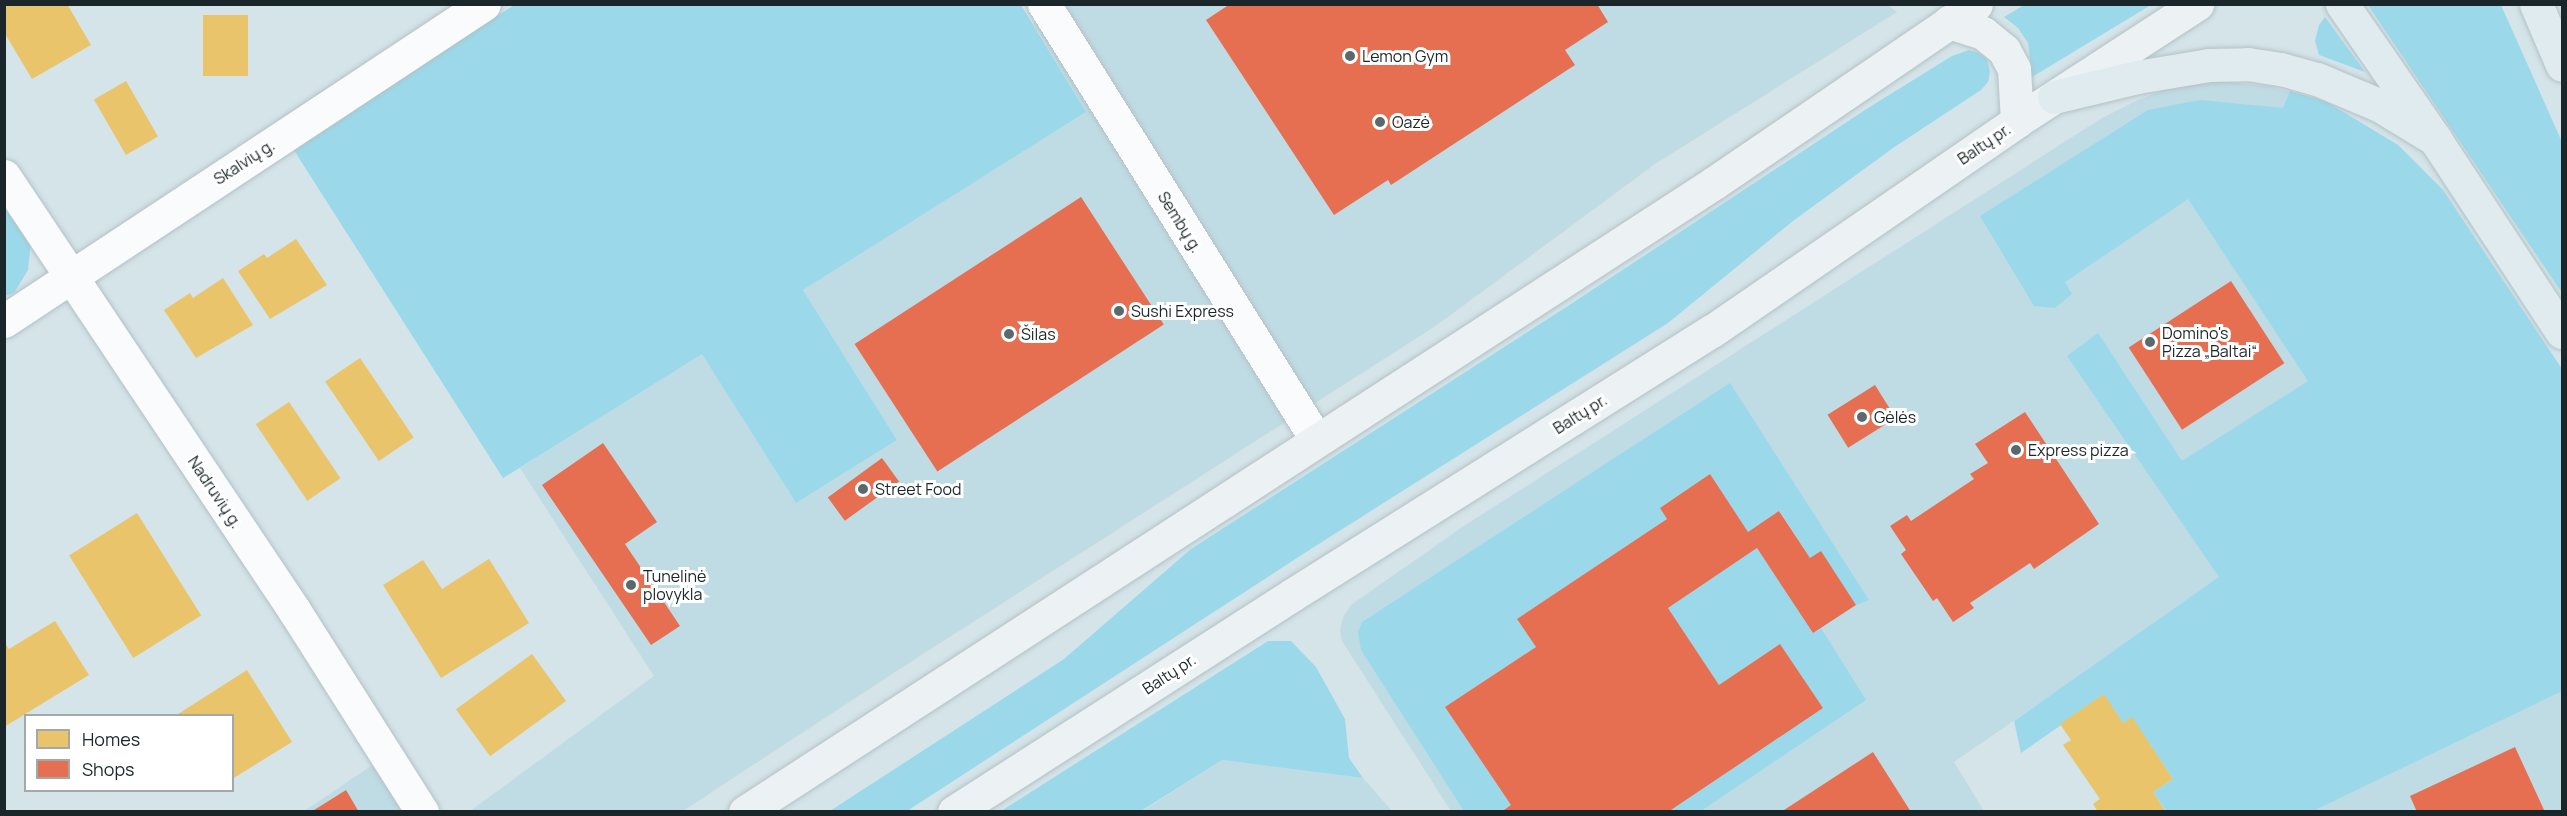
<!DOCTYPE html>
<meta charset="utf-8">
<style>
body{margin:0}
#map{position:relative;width:2567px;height:816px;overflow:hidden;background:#d4e4e9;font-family:Manrope,sans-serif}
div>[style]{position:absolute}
.built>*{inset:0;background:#bfdbe3}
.green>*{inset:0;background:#9bd9ea}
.homes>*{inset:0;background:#e9c46a;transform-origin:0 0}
.shops>*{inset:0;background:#e76f51;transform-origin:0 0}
.roads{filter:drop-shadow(0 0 2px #b4c1c5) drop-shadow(0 0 2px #b4c1c5)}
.street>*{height:33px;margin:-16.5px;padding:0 16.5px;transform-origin:16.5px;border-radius:16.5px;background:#f9fbfc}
.secondary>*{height:33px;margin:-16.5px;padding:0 16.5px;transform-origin:16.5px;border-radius:16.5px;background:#ecf2f4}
.primary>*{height:33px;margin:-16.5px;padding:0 16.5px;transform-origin:16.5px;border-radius:16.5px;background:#dfebee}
.dots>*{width:16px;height:16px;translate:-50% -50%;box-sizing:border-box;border:3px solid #fff;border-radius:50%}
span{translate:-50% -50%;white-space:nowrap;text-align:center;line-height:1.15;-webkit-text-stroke:6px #fff;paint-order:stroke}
.poi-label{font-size:16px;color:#1a2629}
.left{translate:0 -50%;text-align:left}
.street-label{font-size:16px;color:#1a2629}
.frame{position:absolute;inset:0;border:6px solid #1a2629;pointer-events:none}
.legend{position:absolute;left:24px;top:714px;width:210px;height:78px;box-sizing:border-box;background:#fff;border:2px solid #a3a8a9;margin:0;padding:8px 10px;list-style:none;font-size:18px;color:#1a2629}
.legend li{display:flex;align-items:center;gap:12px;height:30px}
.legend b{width:30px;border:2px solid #a3a8a9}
</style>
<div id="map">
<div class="built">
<div style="clip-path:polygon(1887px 4px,1897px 12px,1655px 164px,1437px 325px,898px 670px,683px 811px,469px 812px,654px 676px,520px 468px,702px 353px,796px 503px,897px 440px,803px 290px,1086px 112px,1033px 23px,1064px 5px)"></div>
<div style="clip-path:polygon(2219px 81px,2268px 86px,2325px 101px,2398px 145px,2443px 190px,2562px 369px,2562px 811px,2313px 811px,2178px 607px,1954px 762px,1984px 811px,1451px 811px,1342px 641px,1340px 631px,1343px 617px,1351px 605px,1464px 526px,2102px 118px,2138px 100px,2179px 84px)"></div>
<div style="clip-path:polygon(1222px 760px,1363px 778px,1392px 811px,1141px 812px)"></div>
<div style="clip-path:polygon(374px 764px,404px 812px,303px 812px)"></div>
</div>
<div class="green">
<div style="clip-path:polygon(516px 4px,1021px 5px,1086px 112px,803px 290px,897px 440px,796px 503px,702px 354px,503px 478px,290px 144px)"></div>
<div style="clip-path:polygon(2024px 5px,2024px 4px,2151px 5px,2032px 77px,2028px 43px,2018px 28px,2004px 17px)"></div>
<div style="clip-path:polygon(2368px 5px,2501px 5px,2562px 142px,2562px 293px)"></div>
<div style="clip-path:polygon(2325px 17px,2365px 72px,2319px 55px,2315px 41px,2319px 25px)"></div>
<div style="clip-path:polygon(1969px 50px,1979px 53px,1987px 59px,1990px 72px,1988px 82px,1981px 90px,1893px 148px,1793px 221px,1668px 323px,1314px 547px,907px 811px,830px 811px,1064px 659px,1191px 549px,1571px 304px,1868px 108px,1952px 56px)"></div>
<div style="clip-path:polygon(2290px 91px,2325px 101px,2398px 145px,2443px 190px,2562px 369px,2562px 691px,2313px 811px,2166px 811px,2153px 792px,2173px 779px,2132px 718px,2123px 723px,2104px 695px,2021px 753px,2014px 721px,2219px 577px,2067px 356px,2098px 333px,2182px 461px,2308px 381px,2188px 199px,2065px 282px,2072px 294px,2055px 308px,2034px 306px,1980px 216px,2148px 110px,2200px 100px,2283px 108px)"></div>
<div style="clip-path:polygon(4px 203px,31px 242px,28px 270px,14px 293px,5px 296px)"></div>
<div style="clip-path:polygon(1730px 383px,1869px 600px,1856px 605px,1821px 552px,1810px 558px,1780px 511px,1748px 532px,1710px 475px,1660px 508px,1667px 519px,1517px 619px,1536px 647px,1445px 707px,1511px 805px,1501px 811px,1464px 811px,1361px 650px,1358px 632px,1362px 622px)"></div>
<div style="clip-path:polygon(1757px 548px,1813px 633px,1821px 628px,1866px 700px,1701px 811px,1668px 812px,1823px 708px,1780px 644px,1719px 685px,1668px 608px)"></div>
<div style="clip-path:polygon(1268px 641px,1291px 641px,1316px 667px,1345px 719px,1349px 758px,1363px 778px,1222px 760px,1141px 811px,1001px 811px)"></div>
</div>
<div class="homes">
<div style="clip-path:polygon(10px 4px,67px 4px,91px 45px,32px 79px,4px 32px,4px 8px)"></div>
<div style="left:203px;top:15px;width:45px;height:61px"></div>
<div style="left:126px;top:81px;width:64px;height:37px;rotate:60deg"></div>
<div style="clip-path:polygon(296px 239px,327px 285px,270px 319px,238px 271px,264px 254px,267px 258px)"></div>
<div style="clip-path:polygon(223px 278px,253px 325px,196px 358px,164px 310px,190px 293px,193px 298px)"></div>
<div style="left:360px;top:358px;width:96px;height:42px;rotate:56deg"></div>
<div style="left:289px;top:402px;width:92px;height:40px;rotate:56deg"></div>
<div style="left:137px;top:513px;width:121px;height:80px;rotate:58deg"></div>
<div style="clip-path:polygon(489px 559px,529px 623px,441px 678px,383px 585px,423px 560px,442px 589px)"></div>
<div style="clip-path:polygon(55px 621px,89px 675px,4px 727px,4px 642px,9px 649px)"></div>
<div style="left:532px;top:654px;width:58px;height:94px;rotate:54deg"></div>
<div style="clip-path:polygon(247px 670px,292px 742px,232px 779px,232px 716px,175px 716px)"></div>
<div style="clip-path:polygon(2104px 694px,2123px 723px,2132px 717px,2173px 779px,2153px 792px,2166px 812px,2098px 812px,2093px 804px,2100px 799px,2063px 745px,2071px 740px,2060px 724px)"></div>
</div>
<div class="shops">
<div style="clip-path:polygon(1230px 4px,1597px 4px,1608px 22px,1565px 50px,1575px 65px,1391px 185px,1388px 180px,1334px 215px,1206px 20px)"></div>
<div style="left:1081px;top:197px;width:152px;height:270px;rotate:57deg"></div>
<div style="left:2231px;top:281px;width:98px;height:122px;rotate:57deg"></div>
<div style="left:1875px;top:385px;width:39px;height:56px;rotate:58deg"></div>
<div style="clip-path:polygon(2025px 412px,2099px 524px,2034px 569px,2030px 563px,1970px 603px,1974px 608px,1953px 622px,1937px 598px,1933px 601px,1901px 554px,1906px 550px,1890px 526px,1907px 515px,1911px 521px,1974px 479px,1970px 474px,1988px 463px,1975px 444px)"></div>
<div style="clip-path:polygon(603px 443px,657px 522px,625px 544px,680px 626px,651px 645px,542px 485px)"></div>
<div style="left:882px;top:458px;width:29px;height:67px;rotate:54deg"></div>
<div style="clip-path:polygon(1710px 474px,1748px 532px,1779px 511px,1810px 558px,1821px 551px,1856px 605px,1813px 633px,1757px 548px,1668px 608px,1719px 685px,1780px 644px,1823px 708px,1668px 812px,1501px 812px,1511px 805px,1445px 707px,1536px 647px,1517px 619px,1667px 519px,1660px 508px)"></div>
<div style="clip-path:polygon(2515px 747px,2545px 812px,2417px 812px,2410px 796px)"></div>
<div style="clip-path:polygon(1873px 752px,1911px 812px,1781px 812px)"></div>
<div style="clip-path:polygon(346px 790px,359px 812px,311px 812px)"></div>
</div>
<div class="roads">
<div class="street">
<div style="left:1044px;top:4px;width:513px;rotate:57.98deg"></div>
<div style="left:4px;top:176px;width:522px;rotate:56.25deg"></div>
<div style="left:294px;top:610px;width:239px;rotate:57.6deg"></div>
<div style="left:4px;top:321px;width:575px;rotate:-33.44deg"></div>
</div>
<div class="secondary">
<div style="left:1949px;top:22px;width:36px;rotate:18deg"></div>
<div style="left:1983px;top:33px;width:27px;rotate:39deg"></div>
<div style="left:2004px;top:50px;width:21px;rotate:62deg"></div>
<div style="left:2014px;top:69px;width:52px;rotate:86.7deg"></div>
<div style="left:745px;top:812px;width:1155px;rotate:-32.99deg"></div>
<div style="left:1714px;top:183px;width:317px;rotate:-34.3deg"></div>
<div style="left:954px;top:812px;width:402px;rotate:-32.7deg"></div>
<div style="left:1292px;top:595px;width:496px;rotate:-32.2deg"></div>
<div style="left:1712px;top:331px;width:370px;rotate:-34.5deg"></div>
<div style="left:2017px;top:121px;width:215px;rotate:-33deg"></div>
</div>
<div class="primary">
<div style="left:2342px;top:4px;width:164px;rotate:55.4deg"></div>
<div style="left:2435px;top:139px;width:231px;rotate:56.7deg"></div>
<div style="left:2536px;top:4px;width:66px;rotate:66.9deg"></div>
<div style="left:2054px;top:97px;width:85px;rotate:-13.5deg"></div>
<div style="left:2137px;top:77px;width:73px;rotate:-9.5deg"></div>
<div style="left:2209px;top:65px;width:39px;rotate:-1deg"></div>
<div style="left:2248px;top:64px;width:33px;rotate:9deg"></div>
<div style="left:2281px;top:69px;width:37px;rotate:16deg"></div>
<div style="left:2317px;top:79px;width:67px;rotate:22.8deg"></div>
<div style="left:2379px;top:105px;width:66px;rotate:31.3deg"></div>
</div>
</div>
<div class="dots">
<div style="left:1350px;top:56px;background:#5b686c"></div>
<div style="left:1380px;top:122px;background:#5b686c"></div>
<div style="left:1119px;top:311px;background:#5b686c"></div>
<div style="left:1009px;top:334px;background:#5b686c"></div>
<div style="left:2150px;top:342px;background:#5b686c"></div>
<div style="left:1862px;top:417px;background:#5b686c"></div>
<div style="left:2016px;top:450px;background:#5b686c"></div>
<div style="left:863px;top:489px;background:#5b686c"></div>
<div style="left:631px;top:585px;background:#5b686c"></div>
</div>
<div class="poi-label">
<span class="left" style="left:1362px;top:56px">Lemon Gym</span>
<span class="left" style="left:1392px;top:122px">Oazė</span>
<span class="left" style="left:1131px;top:311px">Sushi Express</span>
<span class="left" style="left:2162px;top:342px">Domino's<br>Pizza „Baltai“</span>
<span class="left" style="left:1021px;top:334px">Šilas</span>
<span class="left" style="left:1874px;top:417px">Gėlės</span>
<span class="left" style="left:2028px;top:450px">Express pizza</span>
<span class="left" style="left:875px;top:489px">Street Food</span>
<span class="left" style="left:643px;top:585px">Tunelinė<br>plovykla</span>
</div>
<div class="street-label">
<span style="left:1984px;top:144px;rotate:-34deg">Baltų pr.</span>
<span style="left:244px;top:162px;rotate:-33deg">Skalvių g.</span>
<span style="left:1180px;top:222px;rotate:58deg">Sembų g.</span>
<span style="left:1580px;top:414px;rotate:-32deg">Baltų pr.</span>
<span style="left:215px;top:492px;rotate:56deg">Nadruvių g.</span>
<span style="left:1169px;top:674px;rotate:-33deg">Baltų pr.</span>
</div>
<div class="frame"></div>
<ul class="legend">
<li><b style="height:16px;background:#e9c46a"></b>Homes</li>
<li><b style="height:16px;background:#e76f51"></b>Shops</li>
</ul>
</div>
